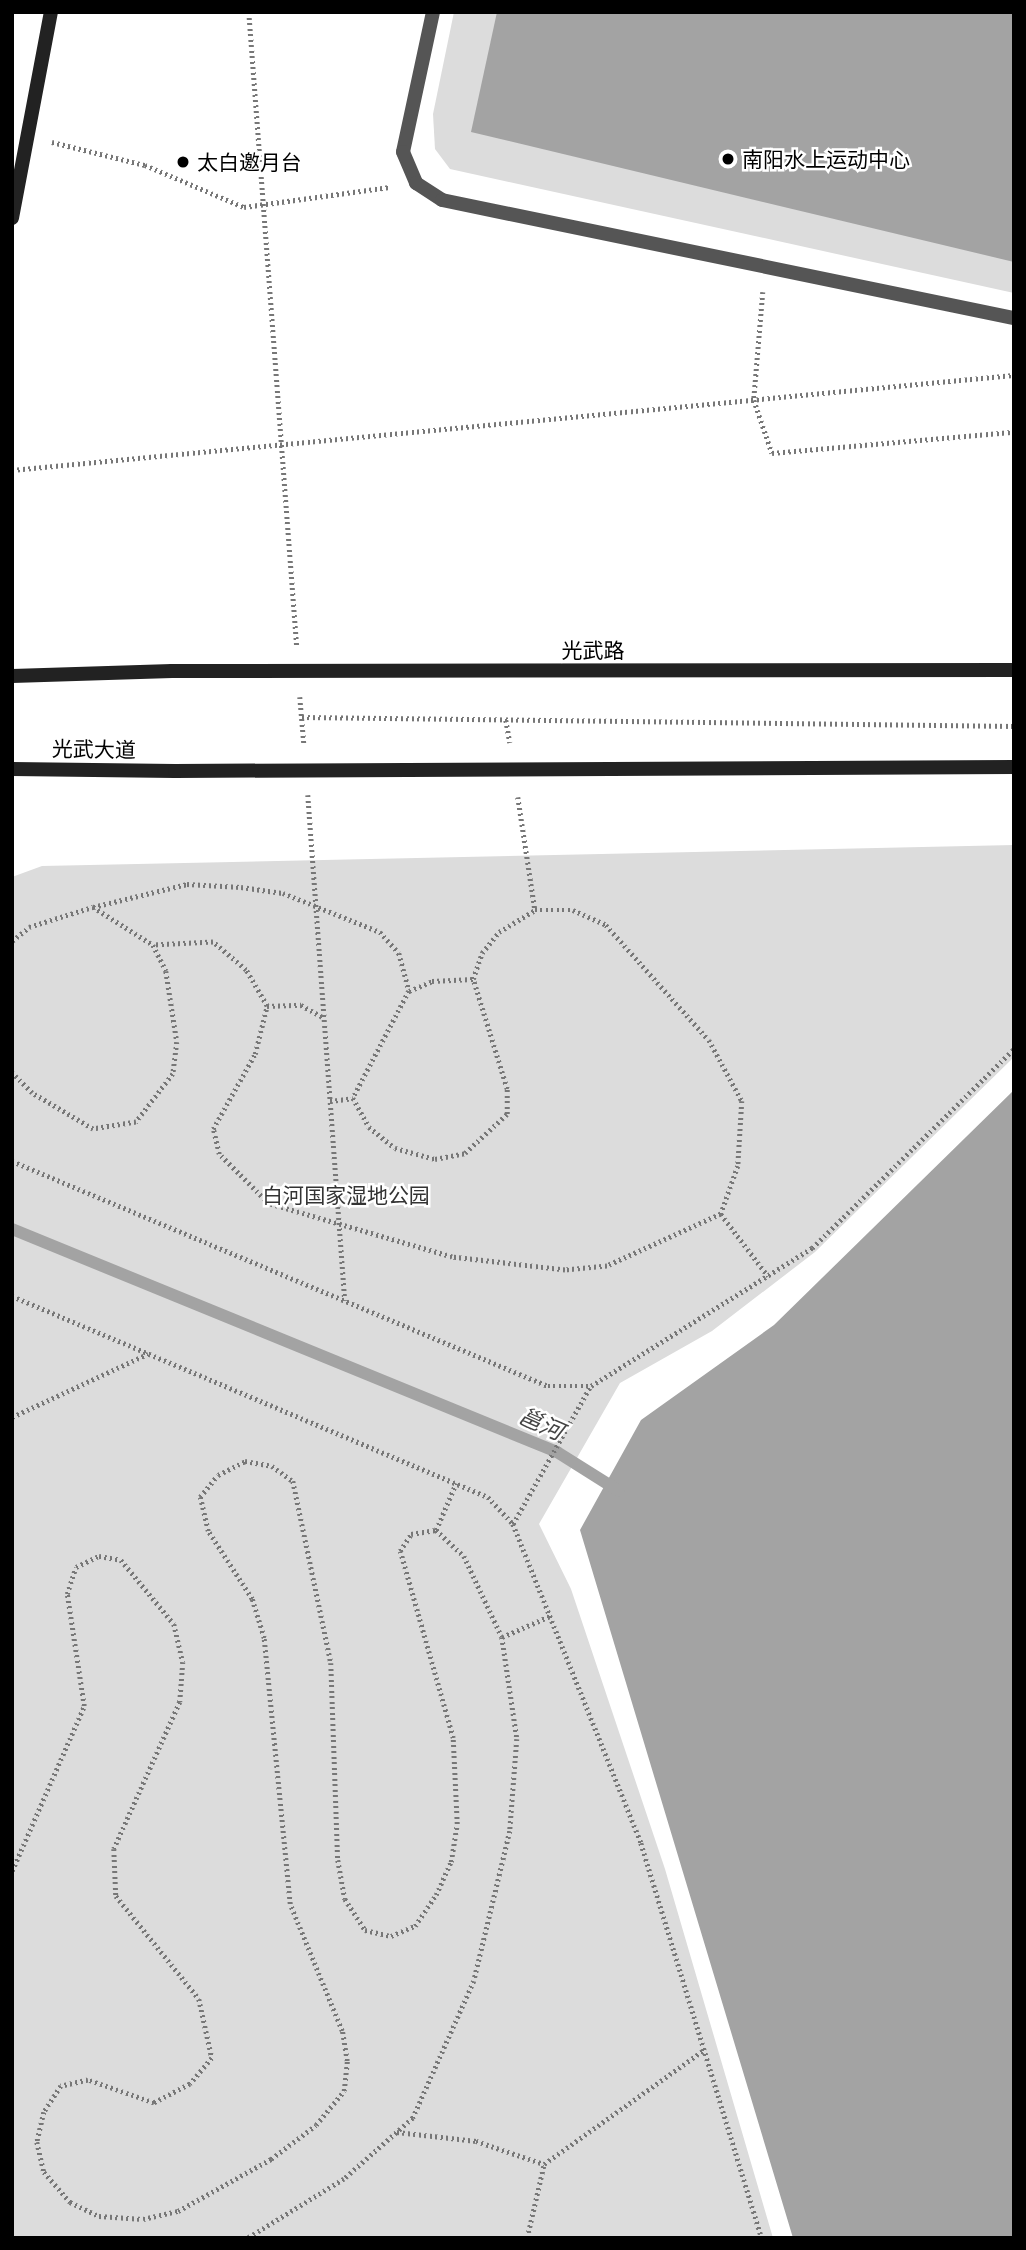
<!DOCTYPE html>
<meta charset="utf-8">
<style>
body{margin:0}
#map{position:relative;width:1026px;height:2250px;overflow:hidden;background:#fff;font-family:"Asap Condensed","Noto Sans SC",sans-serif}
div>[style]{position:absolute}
.green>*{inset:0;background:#dcdcdc}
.water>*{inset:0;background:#a3a3a3}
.stream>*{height:12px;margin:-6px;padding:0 6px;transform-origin:6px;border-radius:6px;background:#a3a3a3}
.path>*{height:4.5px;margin-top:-2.25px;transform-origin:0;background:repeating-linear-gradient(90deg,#777 0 2px,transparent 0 5.5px)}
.service>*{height:14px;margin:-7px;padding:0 7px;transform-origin:7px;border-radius:7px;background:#555}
.secondary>*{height:14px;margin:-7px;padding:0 7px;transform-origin:7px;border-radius:7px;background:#222}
.secondary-bridge>*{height:14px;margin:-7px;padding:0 7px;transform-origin:7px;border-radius:7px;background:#222}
.dots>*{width:19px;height:19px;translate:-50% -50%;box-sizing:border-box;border:4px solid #fff;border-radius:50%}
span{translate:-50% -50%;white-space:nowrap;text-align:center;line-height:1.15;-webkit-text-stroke:5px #fff;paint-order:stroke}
.poi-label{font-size:21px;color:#000}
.left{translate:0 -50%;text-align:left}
.street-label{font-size:21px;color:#000}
.park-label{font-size:21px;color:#333}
.water-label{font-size:23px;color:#444;font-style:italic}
.frame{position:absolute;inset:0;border:14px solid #000;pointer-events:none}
</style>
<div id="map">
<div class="green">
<div style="clip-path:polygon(454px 12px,1014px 12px,1014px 293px,450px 169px,435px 149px,433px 114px)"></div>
<div style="clip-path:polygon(1014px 845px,1014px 1057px,815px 1252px,712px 1331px,620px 1383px,539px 1524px,571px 1589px,665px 1869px,773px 2238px,12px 2238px,12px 877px,42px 866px)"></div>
</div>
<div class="water">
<div style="clip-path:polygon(497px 12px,1014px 12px,1014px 262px,471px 132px)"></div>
<div style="clip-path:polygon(1014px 1090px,1014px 2238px,793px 2238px,580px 1530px,641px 1420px,774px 1325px)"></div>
</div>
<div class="stream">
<div style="left:12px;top:1229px;width:589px;rotate:22.25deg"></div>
<div style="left:557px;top:1452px;width:73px;rotate:32.2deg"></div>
</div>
<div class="path">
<div style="left:249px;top:12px;width:637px;rotate:85.68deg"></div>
<div style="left:52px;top:142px;width:96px;rotate:13.9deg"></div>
<div style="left:145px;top:165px;width:108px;rotate:23deg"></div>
<div style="left:244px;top:207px;width:147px;rotate:-7.8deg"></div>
<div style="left:763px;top:292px;width:108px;rotate:94.8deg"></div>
<div style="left:754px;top:400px;width:56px;rotate:71.2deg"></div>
<div style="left:772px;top:453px;width:243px;rotate:-5deg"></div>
<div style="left:12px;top:470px;width:1006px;rotate:-5.42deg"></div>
<div style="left:300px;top:697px;width:47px;rotate:85.1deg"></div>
<div style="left:302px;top:717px;width:712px;rotate:0.72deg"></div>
<div style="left:506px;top:720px;width:23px;rotate:80deg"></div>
<div style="left:308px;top:795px;width:507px;rotate:85.82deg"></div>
<div style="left:518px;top:797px;width:114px;rotate:81.4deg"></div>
<div style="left:93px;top:907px;width:97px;rotate:-13.7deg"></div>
<div style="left:187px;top:884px;width:54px;rotate:3.2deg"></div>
<div style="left:241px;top:887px;width:42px;rotate:8.1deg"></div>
<div style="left:283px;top:893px;width:105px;rotate:21.9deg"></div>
<div style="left:380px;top:932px;width:28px;rotate:48deg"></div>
<div style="left:399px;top:953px;width:39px;rotate:75deg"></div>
<div style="left:409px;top:991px;width:121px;rotate:117.6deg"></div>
<div style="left:353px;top:1098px;width:33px;rotate:61deg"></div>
<div style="left:369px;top:1127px;width:33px;rotate:39deg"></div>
<div style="left:395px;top:1148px;width:41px;rotate:15.4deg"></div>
<div style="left:435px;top:1159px;width:31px;rotate:-11deg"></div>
<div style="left:465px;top:1153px;width:57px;rotate:-42.9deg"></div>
<div style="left:507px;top:1114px;width:25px;rotate:-90deg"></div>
<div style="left:507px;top:1089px;width:115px;rotate:-107.2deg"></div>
<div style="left:473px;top:979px;width:28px;rotate:-71deg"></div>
<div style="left:482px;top:953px;width:27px;rotate:-51deg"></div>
<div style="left:499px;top:932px;width:42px;rotate:-31.4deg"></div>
<div style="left:535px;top:910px;width:38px"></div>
<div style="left:573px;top:910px;width:36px;rotate:24deg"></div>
<div style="left:606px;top:925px;width:154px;rotate:48.2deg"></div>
<div style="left:709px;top:1040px;width:69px;rotate:61.6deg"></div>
<div style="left:742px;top:1101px;width:65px;rotate:93.5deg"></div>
<div style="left:738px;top:1166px;width:51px;rotate:109.5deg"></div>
<div style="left:721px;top:1214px;width:125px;rotate:155.5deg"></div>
<div style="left:607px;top:1266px;width:42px;rotate:174.6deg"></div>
<div style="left:565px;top:1270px;width:114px;rotate:-173.4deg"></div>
<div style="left:452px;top:1257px;width:191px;rotate:-163.8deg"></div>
<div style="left:269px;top:1204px;width:71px;rotate:-135deg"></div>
<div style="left:219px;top:1154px;width:26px;rotate:-103deg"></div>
<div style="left:213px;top:1129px;width:86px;rotate:-60.8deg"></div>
<div style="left:255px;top:1054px;width:49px;rotate:-76deg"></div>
<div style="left:267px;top:1006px;width:42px;rotate:-120.3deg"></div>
<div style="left:246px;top:970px;width:43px;rotate:-139.7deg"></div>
<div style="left:213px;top:942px;width:60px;rotate:177.1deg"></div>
<div style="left:12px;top:941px;width:22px;rotate:-39deg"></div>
<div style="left:29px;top:927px;width:67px;rotate:-17.4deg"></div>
<div style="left:93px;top:907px;width:71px;rotate:32.3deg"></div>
<div style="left:153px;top:945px;width:29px;rotate:63deg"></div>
<div style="left:166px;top:971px;width:72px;rotate:81.2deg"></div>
<div style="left:177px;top:1042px;width:32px;rotate:97deg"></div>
<div style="left:173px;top:1074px;width:61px;rotate:127.6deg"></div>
<div style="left:136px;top:1122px;width:44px;rotate:170.8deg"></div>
<div style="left:93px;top:1129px;width:71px;rotate:-149.5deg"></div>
<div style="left:32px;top:1093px;width:28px;rotate:-135deg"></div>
<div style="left:409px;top:991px;width:25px;rotate:-23deg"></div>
<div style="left:432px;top:981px;width:41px;rotate:-2.8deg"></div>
<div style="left:267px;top:1006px;width:34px;rotate:-2deg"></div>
<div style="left:301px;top:1005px;width:26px;rotate:29deg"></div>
<div style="left:330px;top:1101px;width:23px;rotate:-7deg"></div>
<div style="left:12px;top:1161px;width:581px;rotate:22.77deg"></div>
<div style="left:548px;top:1386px;width:43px"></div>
<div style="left:591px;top:1386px;width:261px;rotate:-32deg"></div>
<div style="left:812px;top:1248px;width:284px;rotate:-44.6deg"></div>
<div style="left:721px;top:1214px;width:78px;rotate:52.8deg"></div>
<div style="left:12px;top:1296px;width:517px;rotate:22.89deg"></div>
<div style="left:488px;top:1497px;width:37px;rotate:47deg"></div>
<div style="left:513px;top:1524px;width:344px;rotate:68.1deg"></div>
<div style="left:641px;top:1843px;width:413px;rotate:73deg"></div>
<div style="left:12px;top:1417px;width:150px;rotate:-24.9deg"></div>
<div style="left:513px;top:1524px;width:157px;rotate:-60.7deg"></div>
<div style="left:436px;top:1530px;width:51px;rotate:-66.9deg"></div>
<div style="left:502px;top:1637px;width:52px;rotate:-23.6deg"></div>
<div style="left:12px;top:1871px;width:180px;rotate:-66.4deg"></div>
<div style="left:84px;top:1706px;width:113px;rotate:-98.6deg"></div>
<div style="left:67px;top:1594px;width:28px;rotate:-72deg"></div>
<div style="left:76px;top:1567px;width:25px;rotate:-26deg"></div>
<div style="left:99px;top:1556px;width:22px;rotate:10deg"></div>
<div style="left:121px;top:1560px;width:83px;rotate:50.4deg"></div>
<div style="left:174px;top:1624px;width:39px;rotate:77deg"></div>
<div style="left:183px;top:1662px;width:40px;rotate:94.3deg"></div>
<div style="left:180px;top:1702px;width:161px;rotate:114.2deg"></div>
<div style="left:114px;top:1849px;width:47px;rotate:87.6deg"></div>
<div style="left:116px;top:1896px;width:132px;rotate:51.1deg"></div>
<div style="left:199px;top:1999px;width:60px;rotate:77.6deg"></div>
<div style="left:212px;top:2058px;width:34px;rotate:130deg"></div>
<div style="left:190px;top:2084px;width:41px;rotate:152.2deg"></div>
<div style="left:154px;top:2103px;width:70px;rotate:-160.8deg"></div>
<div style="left:88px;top:2080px;width:28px;rotate:167deg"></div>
<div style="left:61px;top:2086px;width:31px;rotate:123deg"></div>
<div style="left:44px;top:2112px;width:31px;rotate:103deg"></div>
<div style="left:37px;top:2142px;width:31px;rotate:77deg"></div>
<div style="left:44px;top:2172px;width:40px;rotate:49deg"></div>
<div style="left:70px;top:2202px;width:32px;rotate:26deg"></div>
<div style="left:99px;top:2216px;width:44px;rotate:3.9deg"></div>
<div style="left:143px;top:2219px;width:36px;rotate:-13deg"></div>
<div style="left:178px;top:2211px;width:107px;rotate:-29.2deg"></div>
<div style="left:271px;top:2159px;width:56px;rotate:-37.1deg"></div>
<div style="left:316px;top:2125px;width:44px;rotate:-50.5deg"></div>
<div style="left:344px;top:2091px;width:30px;rotate:-84deg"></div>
<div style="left:347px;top:2061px;width:30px;rotate:-99deg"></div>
<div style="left:342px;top:2031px;width:137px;rotate:-112.3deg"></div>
<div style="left:290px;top:1904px;width:267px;rotate:-95.6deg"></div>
<div style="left:264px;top:1638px;width:41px;rotate:-107.1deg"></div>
<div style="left:252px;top:1599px;width:81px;rotate:-122.9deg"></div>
<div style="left:208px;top:1531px;width:35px;rotate:-103deg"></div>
<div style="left:200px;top:1497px;width:28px;rotate:-51deg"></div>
<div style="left:218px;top:1475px;width:30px;rotate:-27deg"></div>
<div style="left:245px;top:1461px;width:27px;rotate:10deg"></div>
<div style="left:272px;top:1466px;width:26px;rotate:36deg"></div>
<div style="left:293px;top:1481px;width:186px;rotate:78.2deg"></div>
<div style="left:331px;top:1663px;width:197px;rotate:88deg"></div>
<div style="left:338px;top:1860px;width:40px;rotate:80deg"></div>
<div style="left:345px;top:1899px;width:37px;rotate:57deg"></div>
<div style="left:365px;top:1930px;width:27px;rotate:13deg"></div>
<div style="left:391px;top:1936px;width:26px;rotate:-23deg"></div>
<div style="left:415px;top:1926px;width:37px;rotate:-56deg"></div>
<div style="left:436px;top:1895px;width:36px;rotate:-66deg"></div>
<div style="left:451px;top:1862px;width:38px;rotate:-81deg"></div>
<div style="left:457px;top:1824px;width:86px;rotate:-92.7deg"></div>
<div style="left:453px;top:1738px;width:194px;rotate:-105.8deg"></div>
<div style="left:400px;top:1551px;width:20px;rotate:-57deg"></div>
<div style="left:411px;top:1534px;width:25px;rotate:-9deg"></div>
<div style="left:436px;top:1530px;width:38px;rotate:43deg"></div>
<div style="left:464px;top:1556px;width:89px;rotate:64.9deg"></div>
<div style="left:502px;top:1637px;width:103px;rotate:81.6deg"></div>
<div style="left:517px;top:1739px;width:92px;rotate:94.4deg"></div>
<div style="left:510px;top:1831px;width:154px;rotate:103.5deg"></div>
<div style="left:474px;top:1981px;width:150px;rotate:114deg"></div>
<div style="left:413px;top:2118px;width:92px;rotate:138.5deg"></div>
<div style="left:344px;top:2179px;width:113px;rotate:148.4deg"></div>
<div style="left:397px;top:2132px;width:80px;rotate:6.5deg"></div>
<div style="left:476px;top:2141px;width:72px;rotate:18.7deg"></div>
<div style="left:527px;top:2238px;width:76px;rotate:-77.1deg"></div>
<div style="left:544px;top:2164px;width:198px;rotate:-35.5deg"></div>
</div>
<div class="service">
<div style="left:433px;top:12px;width:143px;rotate:102.1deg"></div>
<div style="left:403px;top:152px;width:34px;rotate:67deg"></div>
<div style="left:416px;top:183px;width:31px;rotate:33deg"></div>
<div style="left:442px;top:200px;width:584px;rotate:11.66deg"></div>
</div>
<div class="secondary">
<div style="left:12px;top:218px;width:210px;rotate:-79.3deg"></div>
<div style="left:12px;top:676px;width:160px;rotate:-1.8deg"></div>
<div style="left:12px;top:769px;width:163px;rotate:0.7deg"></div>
</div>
<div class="secondary-bridge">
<div style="left:172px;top:671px;width:842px;rotate:-0.07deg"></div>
<div style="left:175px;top:771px;width:839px;rotate:-0.27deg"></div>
</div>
<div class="dots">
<div style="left:728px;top:159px;background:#000"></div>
<div style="left:183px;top:162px;background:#000"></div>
</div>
<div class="poi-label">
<span class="left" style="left:742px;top:159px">南阳水上运动中心</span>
<span class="left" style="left:197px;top:162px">太白邀月台</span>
</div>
<div class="street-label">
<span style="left:593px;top:650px">光武路</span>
<span style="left:94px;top:749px;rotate:1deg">光武大道</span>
</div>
<div class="park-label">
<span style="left:346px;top:1195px">白河国家湿地公园</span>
</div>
<div class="water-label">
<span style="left:541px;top:1424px;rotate:24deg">邕河</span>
</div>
<div class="frame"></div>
</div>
